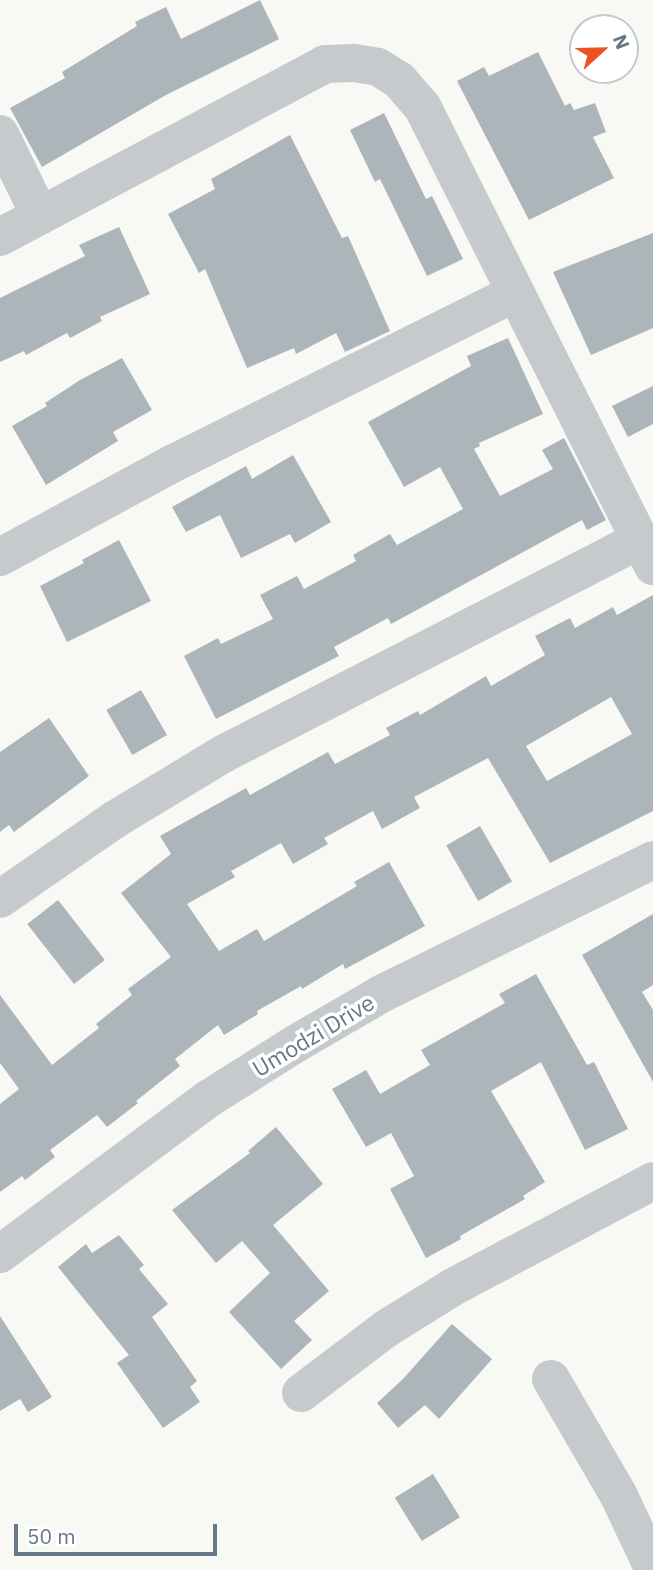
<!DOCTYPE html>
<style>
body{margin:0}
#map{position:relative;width:653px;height:1570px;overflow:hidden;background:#f8f8f5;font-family:"IBM Plex Sans",sans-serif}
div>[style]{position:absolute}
.building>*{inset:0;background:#acb5ba;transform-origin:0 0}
.minor>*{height:38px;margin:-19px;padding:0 19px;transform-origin:19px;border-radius:19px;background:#c6cacd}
span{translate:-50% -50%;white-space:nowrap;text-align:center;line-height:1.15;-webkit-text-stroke:7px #fff;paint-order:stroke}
.street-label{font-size:23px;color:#667888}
.north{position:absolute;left:569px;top:14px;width:70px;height:70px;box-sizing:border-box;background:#fff;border:2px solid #c2c9cf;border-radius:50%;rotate:68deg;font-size:19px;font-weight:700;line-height:28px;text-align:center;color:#667888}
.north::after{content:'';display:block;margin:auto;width:24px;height:32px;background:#eb5222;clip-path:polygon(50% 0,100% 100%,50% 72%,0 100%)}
.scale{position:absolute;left:14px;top:1524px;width:203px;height:32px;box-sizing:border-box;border:4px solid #667888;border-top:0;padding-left:9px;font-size:21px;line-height:24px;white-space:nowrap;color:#667888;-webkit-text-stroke:5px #fff;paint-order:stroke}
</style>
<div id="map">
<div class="building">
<div style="clip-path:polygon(260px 0,279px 39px,166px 95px,42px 167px,10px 108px,65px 78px,62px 72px,137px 26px,135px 22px,166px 7px,181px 39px)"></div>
<div style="clip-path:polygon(538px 52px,565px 106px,570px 103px,574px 110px,595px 103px,606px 132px,593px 137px,614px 178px,529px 220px,457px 81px,484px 67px,489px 76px)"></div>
<div style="clip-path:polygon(384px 113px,426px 199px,432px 196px,463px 259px,427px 276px,380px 179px,375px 182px,350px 130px)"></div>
<div style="clip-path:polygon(290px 135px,342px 238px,348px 236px,390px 331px,345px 352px,336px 333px,296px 354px,294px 348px,247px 368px,205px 269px,199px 273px,168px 214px,215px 189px,211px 179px)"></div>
<div style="clip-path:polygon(119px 227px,150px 294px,100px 317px,102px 321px,70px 338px,67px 333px,26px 355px,24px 351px,0 362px,0 298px,85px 256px,79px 245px)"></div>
<div style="clip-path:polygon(653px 233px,653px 328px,591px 355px,553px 272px)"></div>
<div style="clip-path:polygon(508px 338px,543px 414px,479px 443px,480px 446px,474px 449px,500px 496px,553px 469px,542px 450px,564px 438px,606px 520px,587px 530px,582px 520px,391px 624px,388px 618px,334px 647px,339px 656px,216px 719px,184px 656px,218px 638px,221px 644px,273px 619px,260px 595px,297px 576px,304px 589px,356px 561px,353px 555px,390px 534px,397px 545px,463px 509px,440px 467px,404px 487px,368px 422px,471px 366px,467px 356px)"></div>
<div style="clip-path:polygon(122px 358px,152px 410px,113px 432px,118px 441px,46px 485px,12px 426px,47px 406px,45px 403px,80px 380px)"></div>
<div style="clip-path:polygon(653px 386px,653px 424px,628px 437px,612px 406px)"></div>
<div style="clip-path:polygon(293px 455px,331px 522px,295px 543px,290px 534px,241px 558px,220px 515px,186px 532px,172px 507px,246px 466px,252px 479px)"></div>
<div style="clip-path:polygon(119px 540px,151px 601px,67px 642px,40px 586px,84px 563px,82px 560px)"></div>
<div style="clip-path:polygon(evenodd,653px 595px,653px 811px,550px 863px,488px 758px,414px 797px,420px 808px,382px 829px,373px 811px,324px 838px,328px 844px,293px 864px,281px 843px,231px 871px,235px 877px,187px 904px,219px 951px,257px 929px,264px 941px,357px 886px,354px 882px,389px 862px,425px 926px,345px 969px,343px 964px,302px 989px,301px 986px,257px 1011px,258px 1014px,224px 1035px,218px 1025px,175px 1059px,180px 1066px,136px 1101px,138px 1103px,107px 1127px,97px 1115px,50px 1150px,55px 1157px,25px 1180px,22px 1176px,0 1192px,0 1104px,19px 1089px,0 1063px,0 995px,52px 1065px,99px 1028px,96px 1024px,132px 995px,128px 989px,171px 957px,121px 893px,171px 854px,160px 836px,246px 788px,250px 795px,328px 752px,335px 764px,390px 735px,386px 728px,418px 711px,420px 715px,486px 676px,491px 686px,545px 655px,535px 636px,570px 618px,575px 628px,613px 607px,617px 615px,653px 595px,611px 697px,632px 734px,547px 781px,526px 746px,611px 697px)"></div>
<div style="left:141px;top:690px;width:52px;height:40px;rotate:60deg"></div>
<div style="clip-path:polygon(49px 718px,89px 776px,14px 832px,9px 825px,0 832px,0 752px)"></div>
<div style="left:480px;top:826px;width:64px;height:39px;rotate:60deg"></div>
<div style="left:58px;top:900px;width:76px;height:39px;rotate:52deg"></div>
<div style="clip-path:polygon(653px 914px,653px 985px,642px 992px,653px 1010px,653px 1082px,582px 955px)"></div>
<div style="clip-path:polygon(536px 974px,587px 1065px,594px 1062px,628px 1129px,585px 1150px,541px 1062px,491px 1091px,545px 1182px,523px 1196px,525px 1199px,460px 1236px,461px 1239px,426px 1258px,390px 1189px,414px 1176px,391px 1133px,366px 1147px,332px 1089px,366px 1070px,380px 1094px,430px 1065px,421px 1050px,505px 1003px,499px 994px)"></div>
<div style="clip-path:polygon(276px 1127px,323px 1184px,273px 1225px,329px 1291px,294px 1321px,312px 1340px,281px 1369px,229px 1312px,270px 1273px,242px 1241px,216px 1263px,172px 1210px,250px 1153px,248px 1151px)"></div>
<div style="clip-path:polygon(119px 1235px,144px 1265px,139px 1269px,168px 1304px,152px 1317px,197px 1381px,190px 1387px,200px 1402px,163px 1428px,117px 1363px,129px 1355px,58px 1267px,86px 1244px,92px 1253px)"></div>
<div style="clip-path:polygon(0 1316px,52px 1397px,28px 1412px,20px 1399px,0 1411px)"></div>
<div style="clip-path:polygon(452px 1324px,492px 1359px,439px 1419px,425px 1405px,398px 1428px,377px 1403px,403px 1379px)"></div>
<div style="left:433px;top:1474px;width:51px;height:45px;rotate:58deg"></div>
</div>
<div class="minor">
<div style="left:0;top:134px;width:91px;rotate:64deg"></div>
<div style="left:0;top:237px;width:368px;rotate:-28deg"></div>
<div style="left:325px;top:64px;width:29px;rotate:-2deg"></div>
<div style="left:354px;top:63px;width:24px;rotate:9deg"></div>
<div style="left:378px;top:67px;width:25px;rotate:32deg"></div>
<div style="left:399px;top:80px;width:35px;rotate:49deg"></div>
<div style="left:422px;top:106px;width:515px;rotate:63.34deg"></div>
<div style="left:0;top:557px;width:198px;rotate:-28.4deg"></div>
<div style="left:174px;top:463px;width:381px;rotate:-26.5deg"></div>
<div style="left:0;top:899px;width:139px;rotate:-34.7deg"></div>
<div style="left:114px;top:820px;width:127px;rotate:-31.2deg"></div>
<div style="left:223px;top:754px;width:469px;rotate:-27.2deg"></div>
<div style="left:0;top:1254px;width:259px;rotate:-36.7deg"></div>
<div style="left:208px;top:1099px;width:103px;rotate:-32.3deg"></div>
<div style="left:295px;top:1044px;width:102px;rotate:-30.1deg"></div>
<div style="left:383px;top:993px;width:301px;rotate:-26.2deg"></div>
<div style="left:551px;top:1379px;width:135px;rotate:59.8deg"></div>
<div style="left:619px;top:1496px;width:80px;rotate:64.7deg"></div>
<div style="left:301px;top:1393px;width:108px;rotate:-37.1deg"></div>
<div style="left:387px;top:1328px;width:78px;rotate:-31.8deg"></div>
<div style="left:453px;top:1287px;width:226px;rotate:-27.9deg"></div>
</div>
<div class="street-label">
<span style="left:313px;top:1035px;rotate:-31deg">Umodzi Drive</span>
</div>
<div class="north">N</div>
<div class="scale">50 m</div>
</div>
